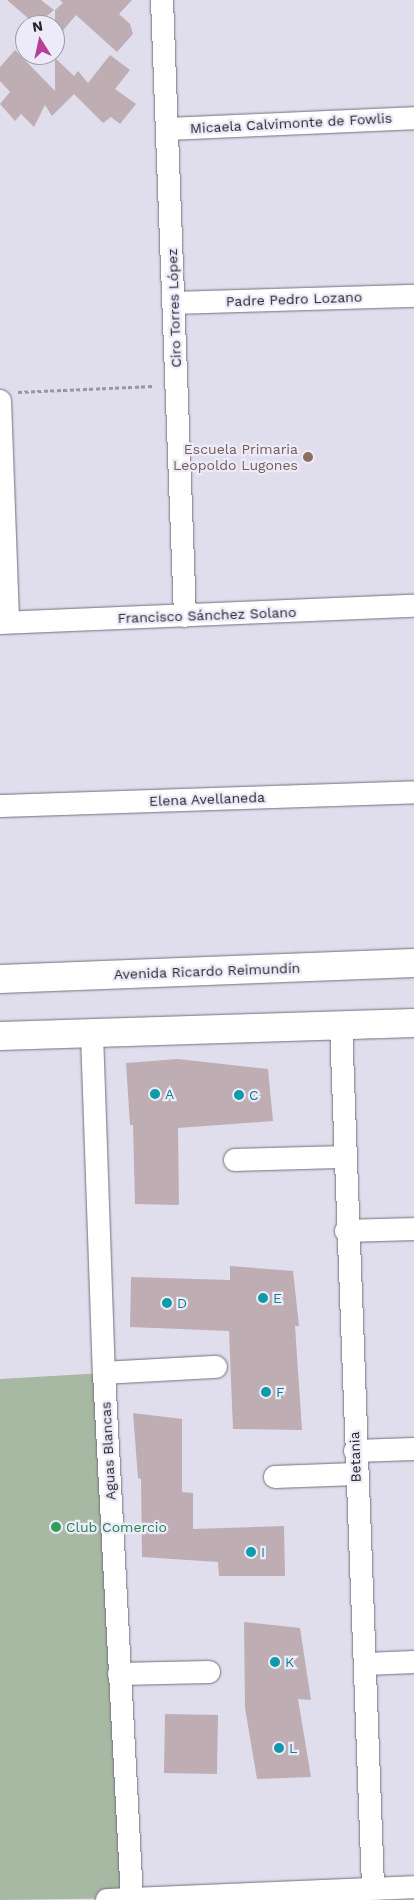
<!DOCTYPE html>
<meta charset="utf-8">
<style>
body{margin:0}
#map{position:relative;width:414px;height:1900px;overflow:hidden;background:#e0ddec;font-family:"Work Sans",sans-serif}
div>[style]{position:absolute}
.green>*{inset:0;background:#a7b8a3}
.building>*{inset:0;background:#beaeb3;transform-origin:0 0}
.path>*{height:3px;margin-top:-1.5px;transform-origin:0;background:repeating-linear-gradient(90deg,#9896a1 0 4px,transparent 0 6.5px)}
.roads{filter:drop-shadow(0 0 1px #73707e) drop-shadow(0 0 1px #73707e)}
.minor>*{height:22px;margin:-11px;padding:0 11px;transform-origin:11px;border-radius:11px;background:#fff}
.tertiary>*{height:28px;margin:-14px;padding:0 14px;transform-origin:14px;border-radius:14px;background:#fff}
.dots>*{width:14px;height:14px;translate:-50% -50%;box-sizing:border-box;border:2px solid #edeaf9;border-radius:50%}
span{translate:-50% -50%;white-space:nowrap;text-align:center;line-height:1.15;-webkit-text-stroke:4.5px #edeaf9;paint-order:stroke}
.street-label{font-size:14px;color:#26252a}
.education-label{font-size:14px;color:#785e54}
.right{translate:-100% -50%;text-align:right}
.culture-label{font-size:14px;color:#0d838f}
.left{translate:0 -50%;text-align:left}
.leisure-label{font-size:14px;color:#27864d}
.north{position:absolute;left:15px;top:15px;width:50px;height:50px;box-sizing:border-box;background:#edeaf9;border:1px solid #9d9ba6;border-radius:50%;rotate:350deg;font-size:14px;font-weight:700;line-height:20px;text-align:center;color:#26252a}
.north::after{content:'';display:block;margin:auto;width:18px;height:22px;background:#b74097;clip-path:polygon(50% 0,100% 100%,50% 72%,0 100%)}
</style>
<div id="map">
<div class="green">
<div style="clip-path:polygon(104px 1373px,132px 1898px,0 1900px,0 1379px)"></div>
</div>
<div class="building">
<div style="clip-path:polygon(7px 0,41px 0,54px 10px,36px 25px)"></div>
<div style="clip-path:polygon(60px 0,132px 0,119px 14px,130px 24px,133px 34px,117px 52px,76px 15px,55px 40px,55px 10px,63px 3px)"></div>
<div style="clip-path:polygon(15px 50px,55px 91px,55px 58px,74px 76px,78px 71px,88px 83px,110px 55px,130px 70px,115px 89px,136px 104px,120px 124px,111px 117px,103px 123px,74px 94px,52px 116px,45px 105px,34px 127px,21px 114px,15px 121px,0 104px,10px 92px,0 81px,0 67px)"></div>
<div style="clip-path:polygon(178px 1059px,268px 1069px,273px 1121px,178px 1128px,179px 1205px,135px 1204px,133px 1125px,130px 1125px,126px 1063px)"></div>
<div style="clip-path:polygon(230px 1266px,293px 1271px,299px 1326px,295px 1326px,302px 1430px,233px 1429px,229px 1331px,130px 1327px,131px 1277px,230px 1280px)"></div>
<div style="clip-path:polygon(133px 1413px,182px 1419px,182px 1492px,193px 1493px,193px 1529px,284px 1526px,285px 1576px,219px 1576px,218px 1562px,142px 1557px,141px 1479px,138px 1478px)"></div>
<div style="clip-path:polygon(244px 1622px,300px 1628px,311px 1700px,298px 1699px,311px 1777px,257px 1779px,245px 1708px)"></div>
<div style="left:165px;top:1714px;width:53px;height:59px;rotate:1deg"></div>
</div>
<div class="path">
<div style="left:18px;top:392px;width:136px;rotate:-2.5deg"></div>
</div>
<div class="roads">
<div class="minor">
<div style="left:162px;top:0;width:616px;rotate:87.86deg"></div>
<div style="left:167px;top:129px;width:247px;rotate:-2.5deg"></div>
<div style="left:175px;top:303px;width:239px;rotate:-1.7deg"></div>
<div style="left:0;top:401px;width:221px;rotate:87.9deg"></div>
<div style="left:0;top:623px;width:414px;rotate:-2.4deg"></div>
<div style="left:0;top:806px;width:414px;rotate:-1.9deg"></div>
<div style="left:341px;top:1026px;width:863px;rotate:87.87deg"></div>
<div style="left:92px;top:1034px;width:339px;rotate:88deg"></div>
<div style="left:104px;top:1373px;width:526px;rotate:86.95deg"></div>
<div style="left:235px;top:1160px;width:110px;rotate:-1.6deg"></div>
<div style="left:346px;top:1231px;width:68px;rotate:-1.7deg"></div>
<div style="left:104px;top:1373px;width:112px;rotate:-3.1deg"></div>
<div style="left:355px;top:1451px;width:59px;rotate:-1.9deg"></div>
<div style="left:275px;top:1477px;width:81px;rotate:-2.1deg"></div>
<div style="left:365px;top:1664px;width:49px;rotate:-2.3deg"></div>
<div style="left:119px;top:1674px;width:90px;rotate:-1.3deg"></div>
<div style="left:107px;top:1900px;width:307px;rotate:-2.4deg"></div>
</div>
<div class="tertiary">
<div style="left:0;top:979px;width:414px;rotate:-2.2deg"></div>
<div style="left:0;top:1036px;width:414px;rotate:-1.8deg"></div>
</div>
</div>
<div class="dots">
<div style="left:308px;top:457px;background:#8d6e63"></div>
<div style="left:155px;top:1094px;background:#0f9aa8"></div>
<div style="left:239px;top:1095px;background:#0f9aa8"></div>
<div style="left:263px;top:1298px;background:#0f9aa8"></div>
<div style="left:167px;top:1303px;background:#0f9aa8"></div>
<div style="left:266px;top:1392px;background:#0f9aa8"></div>
<div style="left:56px;top:1527px;background:#2e9e5b"></div>
<div style="left:251px;top:1552px;background:#0f9aa8"></div>
<div style="left:275px;top:1662px;background:#0f9aa8"></div>
<div style="left:279px;top:1748px;background:#0f9aa8"></div>
</div>
<div class="street-label">
<span style="left:291px;top:123px;rotate:-3deg">Micaela Calvimonte de Fowlis</span>
<span style="left:294px;top:299px;rotate:-2deg">Padre Pedro Lozano</span>
<span style="left:174px;top:308px;rotate:-92deg">Ciro Torres López</span>
<span style="left:207px;top:615px;rotate:-2deg">Francisco Sánchez Solano</span>
<span style="left:207px;top:799px;rotate:-2deg">Elena Avellaneda</span>
<span style="left:207px;top:971px;rotate:-2deg">Avenida Ricardo Reimundín</span>
<span style="left:108px;top:1451px;rotate:-93deg">Aguas Blancas</span>
<span style="left:355px;top:1457px;rotate:-92deg">Betania</span>
</div>
<div class="education-label">
<span class="right" style="left:298px;top:457px">Escuela Primaria<br>Leopoldo Lugones</span>
</div>
<div class="culture-label">
<span class="left" style="left:165px;top:1094px">A</span>
<span class="left" style="left:249px;top:1095px">C</span>
<span class="left" style="left:273px;top:1298px">E</span>
<span class="left" style="left:177px;top:1303px">D</span>
<span class="left" style="left:276px;top:1392px">F</span>
<span class="left" style="left:261px;top:1552px">I</span>
<span class="left" style="left:285px;top:1662px">K</span>
<span class="left" style="left:289px;top:1748px">L</span>
</div>
<div class="leisure-label">
<span class="left" style="left:66px;top:1527px">Club Comercio</span>
</div>
<div class="north">N</div>
</div>
